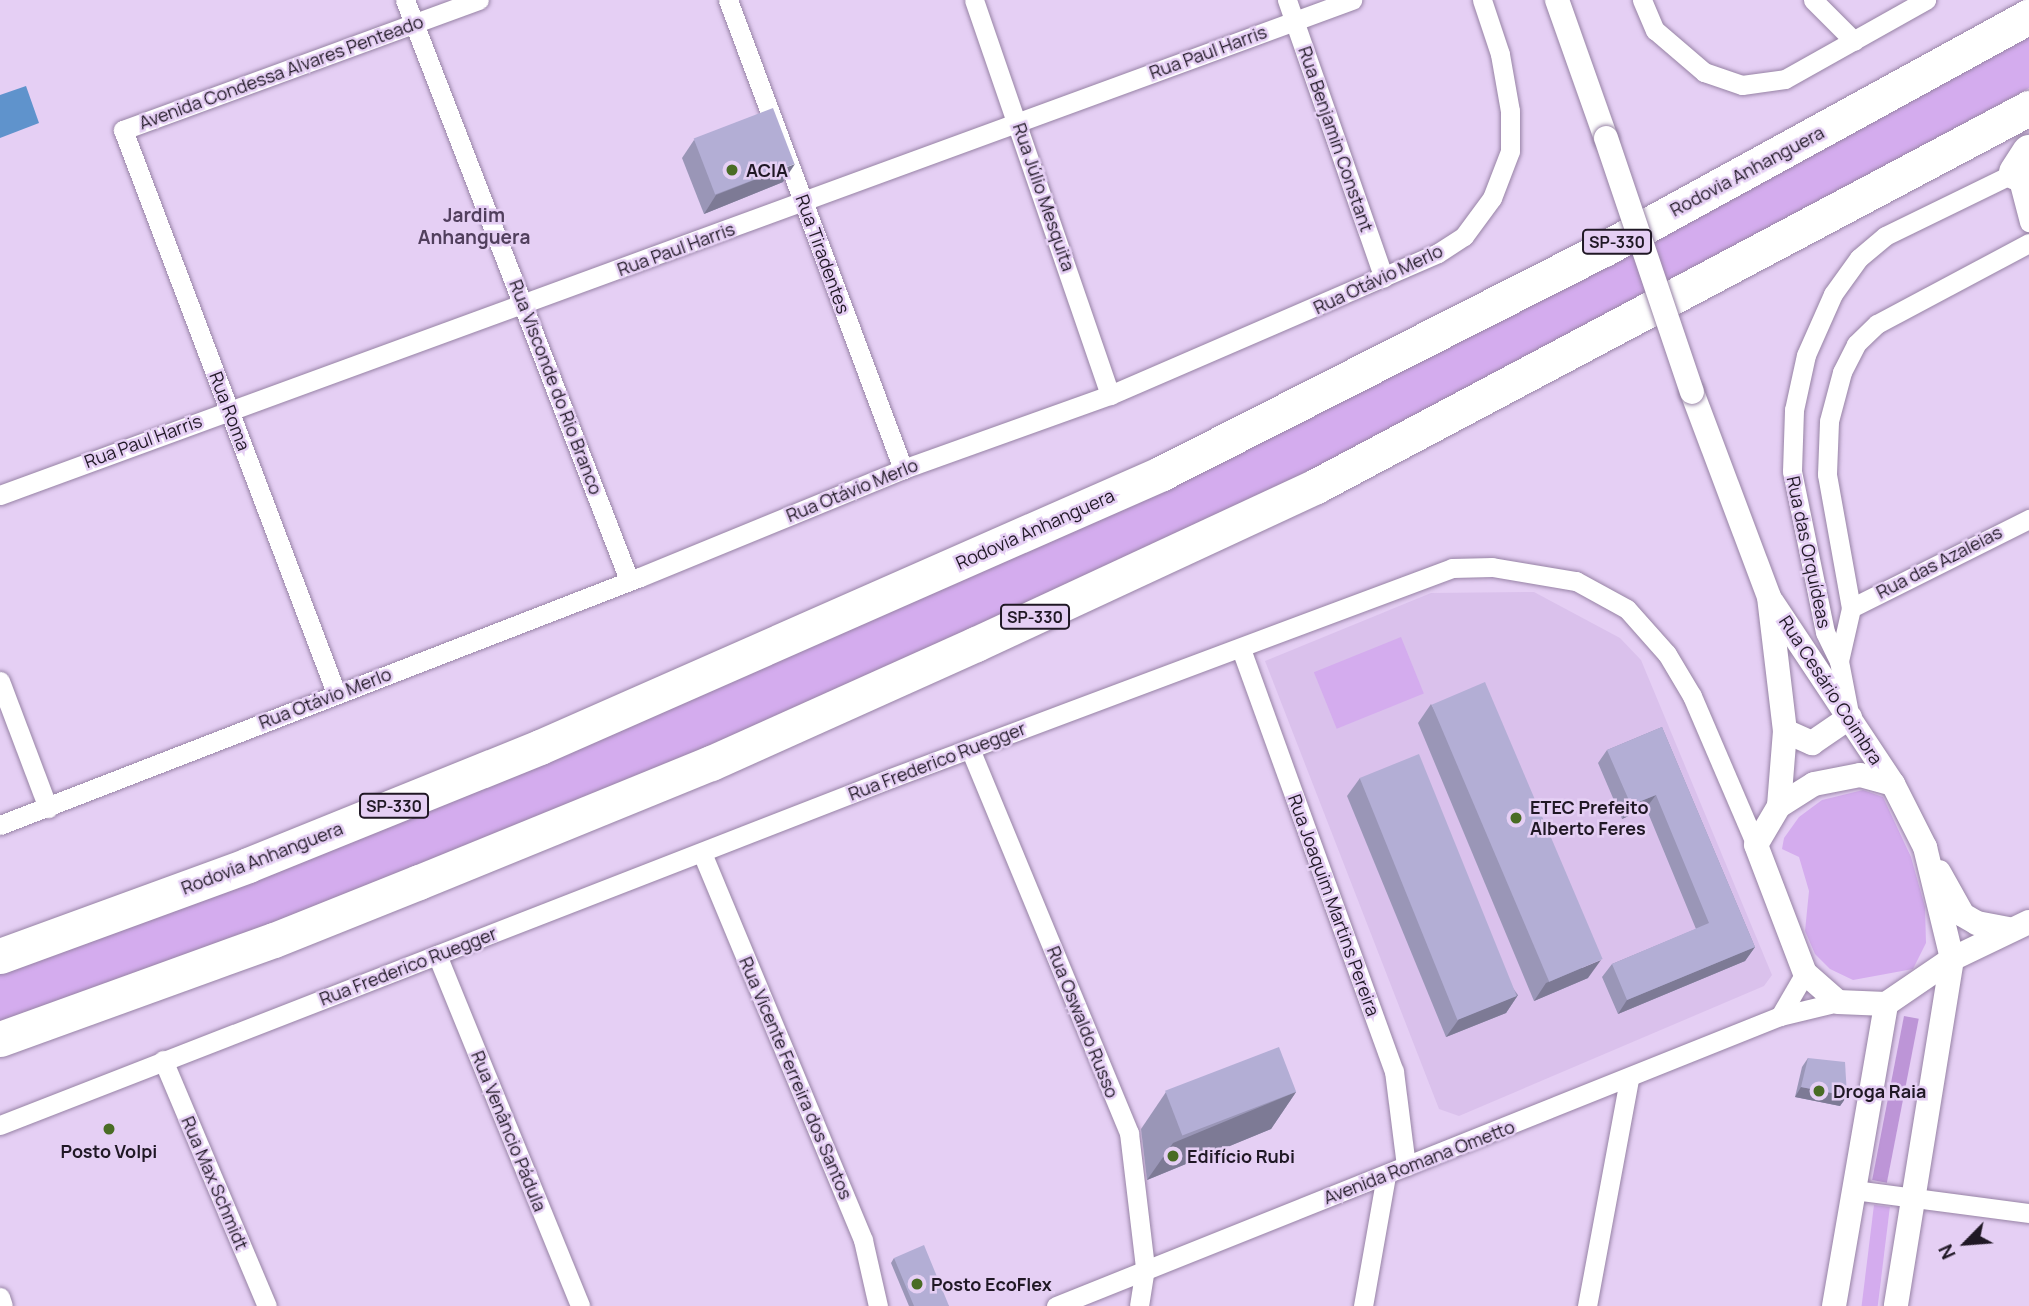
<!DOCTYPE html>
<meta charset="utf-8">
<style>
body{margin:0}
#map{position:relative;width:2029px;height:1306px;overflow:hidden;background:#e5cff4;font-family:Manrope,sans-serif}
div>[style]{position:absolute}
.built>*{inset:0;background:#dac1ec}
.green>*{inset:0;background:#d4acee;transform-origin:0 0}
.forest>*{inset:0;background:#bd95d7;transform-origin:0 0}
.water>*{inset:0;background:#5f93cc}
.roads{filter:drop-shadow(0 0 2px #9783a5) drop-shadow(0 0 2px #9783a5)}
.minor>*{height:19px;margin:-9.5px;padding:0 9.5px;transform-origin:9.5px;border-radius:9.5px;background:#fff}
.tertiary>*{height:24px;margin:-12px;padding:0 12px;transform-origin:12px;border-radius:12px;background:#fff}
.motorway>*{height:35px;margin:-17.5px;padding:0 17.5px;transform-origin:17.5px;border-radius:17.5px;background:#fff}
.bridges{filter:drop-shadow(0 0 2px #9783a5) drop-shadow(0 0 2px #9783a5)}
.tertiary-bridge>*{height:24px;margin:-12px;padding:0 12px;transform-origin:12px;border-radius:12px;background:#fff}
.wall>*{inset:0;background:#9a96b7}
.shaded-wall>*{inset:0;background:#7d7a95}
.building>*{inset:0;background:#b3aed5;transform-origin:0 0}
.dots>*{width:19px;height:19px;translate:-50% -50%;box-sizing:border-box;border:4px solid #e5cff4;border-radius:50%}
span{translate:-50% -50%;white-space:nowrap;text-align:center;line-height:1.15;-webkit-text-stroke:5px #e5cff4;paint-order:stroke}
.shield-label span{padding:2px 5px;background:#e5cff4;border:2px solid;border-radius:5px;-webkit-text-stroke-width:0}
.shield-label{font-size:16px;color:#201825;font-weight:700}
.street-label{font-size:18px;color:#201825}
.poi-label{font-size:18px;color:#201825;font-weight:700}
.left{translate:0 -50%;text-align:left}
.neighbourhood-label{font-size:19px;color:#513f5d;font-weight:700}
.north{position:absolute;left:1931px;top:1208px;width:70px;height:70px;-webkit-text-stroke:5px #e5cff4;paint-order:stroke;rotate:245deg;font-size:19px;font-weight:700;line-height:28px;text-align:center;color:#201825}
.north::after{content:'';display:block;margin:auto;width:24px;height:32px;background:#201825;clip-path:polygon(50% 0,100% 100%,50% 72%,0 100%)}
</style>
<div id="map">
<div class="built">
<div style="clip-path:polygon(1534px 592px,1620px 638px,1641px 660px,1772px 975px,1764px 986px,1459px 1116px,1439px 1109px,1265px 661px,1431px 593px)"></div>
</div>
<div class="green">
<div style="clip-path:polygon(2029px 29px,2029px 88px,1321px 471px,756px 730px,434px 864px,0 1028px,0 969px,739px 678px)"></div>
<div style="left:1401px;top:637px;width:61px;height:94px;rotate:68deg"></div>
<div style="clip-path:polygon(1863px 790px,1883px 797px,1911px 857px,1925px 907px,1926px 943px,1913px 969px,1853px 980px,1830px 969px,1815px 954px,1805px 931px,1809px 891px,1799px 857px,1782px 849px,1784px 838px,1799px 817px,1822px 800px)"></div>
<div style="left:1874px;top:1205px;width:16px;height:103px;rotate:7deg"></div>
</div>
<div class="forest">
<div style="left:1904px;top:1016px;width:15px;height:167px;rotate:11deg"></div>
</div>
<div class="water">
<div style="clip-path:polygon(26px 86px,39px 123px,0 138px,0 95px)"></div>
</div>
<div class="roads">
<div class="minor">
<div style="left:405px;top:0;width:622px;rotate:68.88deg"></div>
<div style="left:728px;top:0;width:501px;rotate:69.54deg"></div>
<div style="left:974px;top:0;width:418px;rotate:71deg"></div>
<div style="left:1287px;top:0;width:294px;rotate:70.8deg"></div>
<div style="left:1642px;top:0;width:33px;rotate:67deg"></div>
<div style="left:1655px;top:30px;width:65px;rotate:40.6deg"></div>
<div style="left:1704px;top:72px;width:40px;rotate:18.9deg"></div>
<div style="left:1742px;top:85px;width:43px;rotate:-7.9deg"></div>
<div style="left:1785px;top:79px;width:162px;rotate:-29.3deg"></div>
<div style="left:1813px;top:0;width:58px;rotate:45deg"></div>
<div style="left:0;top:495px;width:1440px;rotate:-20.11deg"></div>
<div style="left:1851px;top:608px;width:199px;rotate:-26.6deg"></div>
<div style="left:1241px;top:649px;width:449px;rotate:70.1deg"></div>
<div style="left:1394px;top:1071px;width:96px;rotate:82.8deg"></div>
<div style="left:1839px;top:661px;width:54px;rotate:-77.2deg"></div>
<div style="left:1851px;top:608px;width:136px;rotate:-100.2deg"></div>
<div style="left:1827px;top:474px;width:53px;rotate:-87.8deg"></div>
<div style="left:1829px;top:421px;width:51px;rotate:-75.1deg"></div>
<div style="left:1842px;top:372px;width:31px;rotate:-63deg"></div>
<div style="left:1856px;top:344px;width:29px;rotate:-44deg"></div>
<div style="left:1877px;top:324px;width:172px;rotate:-28.1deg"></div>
<div style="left:0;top:681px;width:136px;rotate:69.3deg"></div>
<div style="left:336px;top:693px;width:602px;rotate:-110.72deg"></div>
<div style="left:123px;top:130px;width:379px;rotate:-20.1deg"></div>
<div style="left:1849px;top:713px;width:53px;rotate:-100.9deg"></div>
<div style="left:1839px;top:661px;width:32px;rotate:-116deg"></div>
<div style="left:1825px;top:632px;width:164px;rotate:-101.6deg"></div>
<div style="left:1792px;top:471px;width:61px;rotate:-88.1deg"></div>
<div style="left:1794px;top:410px;width:56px;rotate:-77.7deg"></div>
<div style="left:1806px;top:355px;width:67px;rotate:-66.1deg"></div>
<div style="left:1833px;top:294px;width:44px;rotate:-54.2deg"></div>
<div style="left:1859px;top:258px;width:34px;rotate:-40deg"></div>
<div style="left:1885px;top:236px;width:146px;rotate:-26deg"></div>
<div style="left:2016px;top:172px;width:52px;rotate:75.4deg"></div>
<div style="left:970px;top:749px;width:416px;rotate:67.5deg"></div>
<div style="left:1129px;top:1133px;width:136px;rotate:83.2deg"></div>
<div style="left:1145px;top:1268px;width:38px;rotate:99deg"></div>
<div style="left:0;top:825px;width:686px;rotate:-21.18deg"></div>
<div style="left:640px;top:577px;width:284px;rotate:-22.3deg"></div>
<div style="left:903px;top:469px;width:220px;rotate:-19.7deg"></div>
<div style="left:1110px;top:395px;width:357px;rotate:-23.4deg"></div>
<div style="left:1438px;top:253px;width:31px;rotate:-33deg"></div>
<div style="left:1464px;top:236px;width:47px;rotate:-53.6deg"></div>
<div style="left:1492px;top:198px;width:50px;rotate:-69deg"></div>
<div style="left:1510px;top:151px;width:40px;rotate:-90deg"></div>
<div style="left:1510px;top:111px;width:58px;rotate:-100deg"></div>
<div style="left:1500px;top:54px;width:57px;rotate:-108.4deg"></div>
<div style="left:702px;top:853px;width:419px;rotate:67.4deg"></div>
<div style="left:863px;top:1240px;width:68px;rotate:77.2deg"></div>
<div style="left:437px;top:955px;width:379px;rotate:67.8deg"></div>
<div style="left:1780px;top:1016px;width:50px;rotate:-59.8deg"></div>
<div style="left:163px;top:1060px;width:267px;rotate:67.1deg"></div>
<div style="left:0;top:1125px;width:956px;rotate:-21.28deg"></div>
<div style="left:891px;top:778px;width:599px;rotate:-20.52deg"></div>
<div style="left:1452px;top:568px;width:40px;rotate:-1.4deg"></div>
<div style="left:1492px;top:567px;width:85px;rotate:9.5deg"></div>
<div style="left:1576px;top:581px;width:58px;rotate:28.8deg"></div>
<div style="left:1627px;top:609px;width:60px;rotate:48.4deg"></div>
<div style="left:1667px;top:654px;width:49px;rotate:59.2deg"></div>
<div style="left:1692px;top:696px;width:162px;rotate:66.8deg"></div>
<div style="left:1854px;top:1190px;width:177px;rotate:7.5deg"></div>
<div style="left:0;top:1297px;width:9px;rotate:72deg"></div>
<div style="left:1056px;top:1306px;width:780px;rotate:-21.83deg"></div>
<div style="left:1780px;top:1016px;width:60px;rotate:-13.6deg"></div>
<div style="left:1363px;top:1306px;width:133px;rotate:-80deg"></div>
<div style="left:1587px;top:1306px;width:231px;rotate:-79.5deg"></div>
</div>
<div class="tertiary">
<div style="left:1557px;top:0;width:146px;rotate:70.5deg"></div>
<div style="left:1692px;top:392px;width:219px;rotate:69.4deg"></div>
<div style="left:1769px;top:597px;width:135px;rotate:83.2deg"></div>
<div style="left:1785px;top:731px;width:75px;rotate:94.6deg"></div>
<div style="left:1779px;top:806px;width:45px;rotate:120.5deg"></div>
<div style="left:1756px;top:845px;width:137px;rotate:69.1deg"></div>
<div style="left:1805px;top:973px;width:44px;rotate:41.3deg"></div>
<div style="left:1838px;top:1002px;width:48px;rotate:2.4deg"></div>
<div style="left:1886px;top:1004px;width:80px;rotate:-34.3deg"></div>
<div style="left:1952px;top:959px;width:85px;rotate:-25.7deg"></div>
<div style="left:1772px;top:602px;width:219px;rotate:56.4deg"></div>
<div style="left:1893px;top:784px;width:71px;rotate:63.1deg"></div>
<div style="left:1925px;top:847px;width:115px;rotate:76.4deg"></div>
<div style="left:1952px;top:959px;width:351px;rotate:99.2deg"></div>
<div style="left:1785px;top:731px;width:30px;rotate:24deg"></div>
<div style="left:1812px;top:743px;width:46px;rotate:-34.4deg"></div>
<div style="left:1779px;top:806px;width:41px;rotate:-32.2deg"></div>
<div style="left:1814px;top:784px;width:47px;rotate:-11.1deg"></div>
<div style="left:1860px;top:775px;width:34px;rotate:15deg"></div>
<div style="left:1939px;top:872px;width:49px;rotate:60.8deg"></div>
<div style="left:1963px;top:915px;width:16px;rotate:30deg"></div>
<div style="left:1977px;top:923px;width:32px;rotate:11deg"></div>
<div style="left:1834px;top:1306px;width:306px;rotate:-80.2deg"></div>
</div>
<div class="motorway">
<div style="left:2016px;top:172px;width:24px;rotate:-57deg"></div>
<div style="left:0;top:956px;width:264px;rotate:-20.1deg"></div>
<div style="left:248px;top:865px;width:315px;rotate:-22deg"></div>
<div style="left:540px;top:747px;width:680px;rotate:-23.77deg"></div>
<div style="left:1162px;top:473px;width:496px;rotate:-26.9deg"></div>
<div style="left:1604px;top:249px;width:485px;rotate:-28.7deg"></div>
<div style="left:0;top:1039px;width:291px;rotate:-19.9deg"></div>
<div style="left:274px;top:940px;width:156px;rotate:-21.8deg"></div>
<div style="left:419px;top:882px;width:315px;rotate:-22.2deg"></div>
<div style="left:711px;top:763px;width:290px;rotate:-24.2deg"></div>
<div style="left:976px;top:644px;width:375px;rotate:-24.9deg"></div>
<div style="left:1316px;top:486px;width:807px;rotate:-27.93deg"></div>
</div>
</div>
<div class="bridges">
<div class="tertiary-bridge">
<div style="left:1606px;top:138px;width:268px;rotate:71.3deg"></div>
</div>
</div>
<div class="wall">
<div style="clip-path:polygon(694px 140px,783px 182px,704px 214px,682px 158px)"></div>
<div style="clip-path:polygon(1431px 704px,1588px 978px,1534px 1001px,1418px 723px)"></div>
<div style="clip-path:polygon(1662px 727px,1755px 947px,1745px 961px,1618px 1014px,1602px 977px,1612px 964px,1696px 929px,1646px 808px,1622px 819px,1598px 763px,1607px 750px)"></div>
<div style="clip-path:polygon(1360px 778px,1518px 995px,1506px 1013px,1446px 1037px,1347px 796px)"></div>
<div style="clip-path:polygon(1808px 1058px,1847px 1096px,1840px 1106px,1795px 1097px,1802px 1067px)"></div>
<div style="clip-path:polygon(1166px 1092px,1296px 1092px,1271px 1129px,1147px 1180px,1141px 1129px)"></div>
<div style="clip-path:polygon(894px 1258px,949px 1306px,909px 1306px,891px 1263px)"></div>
</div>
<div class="shaded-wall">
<div style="clip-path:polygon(795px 164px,783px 182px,704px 214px,716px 195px)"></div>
<div style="clip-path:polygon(1656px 795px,1646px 808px,1622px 819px,1631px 805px)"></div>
<div style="clip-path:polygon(1755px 947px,1745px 961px,1618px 1014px,1627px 1000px)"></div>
<div style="clip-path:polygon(1601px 960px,1588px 978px,1534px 1001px,1546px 983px)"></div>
<div style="clip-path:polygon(1518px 995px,1506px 1013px,1446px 1037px,1459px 1019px)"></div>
<div style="clip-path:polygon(1801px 1087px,1847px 1096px,1840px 1106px,1795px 1097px)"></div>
<div style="clip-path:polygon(1296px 1092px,1271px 1129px,1147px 1180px,1173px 1143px)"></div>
</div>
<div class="building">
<div style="left:773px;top:108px;width:60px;height:85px;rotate:69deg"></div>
<div style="left:1485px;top:682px;width:301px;height:58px;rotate:67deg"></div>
<div style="clip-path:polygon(1662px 727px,1755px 947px,1627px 1000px,1612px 964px,1709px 923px,1656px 795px,1631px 805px,1607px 750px)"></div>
<div style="left:1419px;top:754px;width:261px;height:64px;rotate:68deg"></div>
<div style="left:1279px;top:1047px;width:48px;height:122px;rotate:69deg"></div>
<div style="clip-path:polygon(1808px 1058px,1845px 1062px,1847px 1096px,1801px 1087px)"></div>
<div style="clip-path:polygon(924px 1245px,949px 1306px,914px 1306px,894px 1258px)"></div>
</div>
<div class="dots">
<div style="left:732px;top:170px;background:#496c24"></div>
<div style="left:1516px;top:818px;background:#496c24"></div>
<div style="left:1819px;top:1091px;background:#496c24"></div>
<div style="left:109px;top:1129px;background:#496c24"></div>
<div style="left:1173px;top:1156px;background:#496c24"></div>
<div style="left:917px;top:1284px;background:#496c24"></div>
</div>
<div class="shield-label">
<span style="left:1617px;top:242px">SP-330</span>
<span style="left:1035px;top:617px">SP-330</span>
<span style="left:394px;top:806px">SP-330</span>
</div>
<div class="street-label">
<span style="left:1208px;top:52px;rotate:-20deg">Rua Paul Harris</span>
<span style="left:281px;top:72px;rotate:-20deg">Avenida Condessa Alvares Penteado</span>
<span style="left:1336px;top:139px;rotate:71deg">Rua Benjamin Constant</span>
<span style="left:1747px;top:171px;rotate:-28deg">Rodovia Anhanguera</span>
<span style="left:1044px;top:197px;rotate:71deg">Rua Júlio Mesquita</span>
<span style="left:676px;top:249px;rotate:-20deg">Rua Paul Harris</span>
<span style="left:823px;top:254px;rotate:70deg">Rua Tiradentes</span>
<span style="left:1378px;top:279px;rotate:-25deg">Rua Otávio Merlo</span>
<span style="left:556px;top:387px;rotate:69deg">Rua Visconde do Rio Branco</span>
<span style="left:230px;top:411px;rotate:69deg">Rua Roma</span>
<span style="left:143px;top:441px;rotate:-20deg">Rua Paul Harris</span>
<span style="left:852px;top:490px;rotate:-22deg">Rua Otávio Merlo</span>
<span style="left:1035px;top:529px;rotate:-24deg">Rodovia Anhanguera</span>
<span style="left:1809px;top:552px;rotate:78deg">Rua das Orquídeas</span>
<span style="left:1939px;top:562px;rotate:-27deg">Rua das Azaleias</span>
<span style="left:1831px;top:690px;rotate:57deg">Rua Cesário Coimbra</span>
<span style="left:325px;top:698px;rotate:-21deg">Rua Otávio Merlo</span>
<span style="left:937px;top:761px;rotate:-21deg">Rua Frederico Ruegger</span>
<span style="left:262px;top:858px;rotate:-21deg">Rodovia Anhanguera</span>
<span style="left:1334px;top:905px;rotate:70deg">Rua Joaquim Martins Pereira</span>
<span style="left:408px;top:966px;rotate:-21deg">Rua Frederico Ruegger</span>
<span style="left:1083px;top:1022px;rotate:68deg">Rua Oswaldo Russo</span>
<span style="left:796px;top:1078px;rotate:67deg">Rua Vicente Ferreira dos Santos</span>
<span style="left:509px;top:1131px;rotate:68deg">Rua Venâncio Pádula</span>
<span style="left:1419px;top:1162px;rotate:-21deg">Avenida Romana Ometto</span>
<span style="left:215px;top:1183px;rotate:67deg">Rua Max Schmidt</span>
</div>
<div class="poi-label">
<span class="left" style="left:746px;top:170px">ACIA</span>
<span class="left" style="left:1530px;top:818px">ETEC Prefeito<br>Alberto Feres</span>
<span class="left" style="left:1833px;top:1091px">Droga Raia</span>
<span style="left:109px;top:1151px">Posto Volpi</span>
<span class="left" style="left:1187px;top:1156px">Edifício Rubi</span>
<span class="left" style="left:931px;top:1284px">Posto EcoFlex</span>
</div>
<div class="neighbourhood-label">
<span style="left:474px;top:227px">Jardim<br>Anhanguera</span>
</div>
<div class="north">N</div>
</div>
